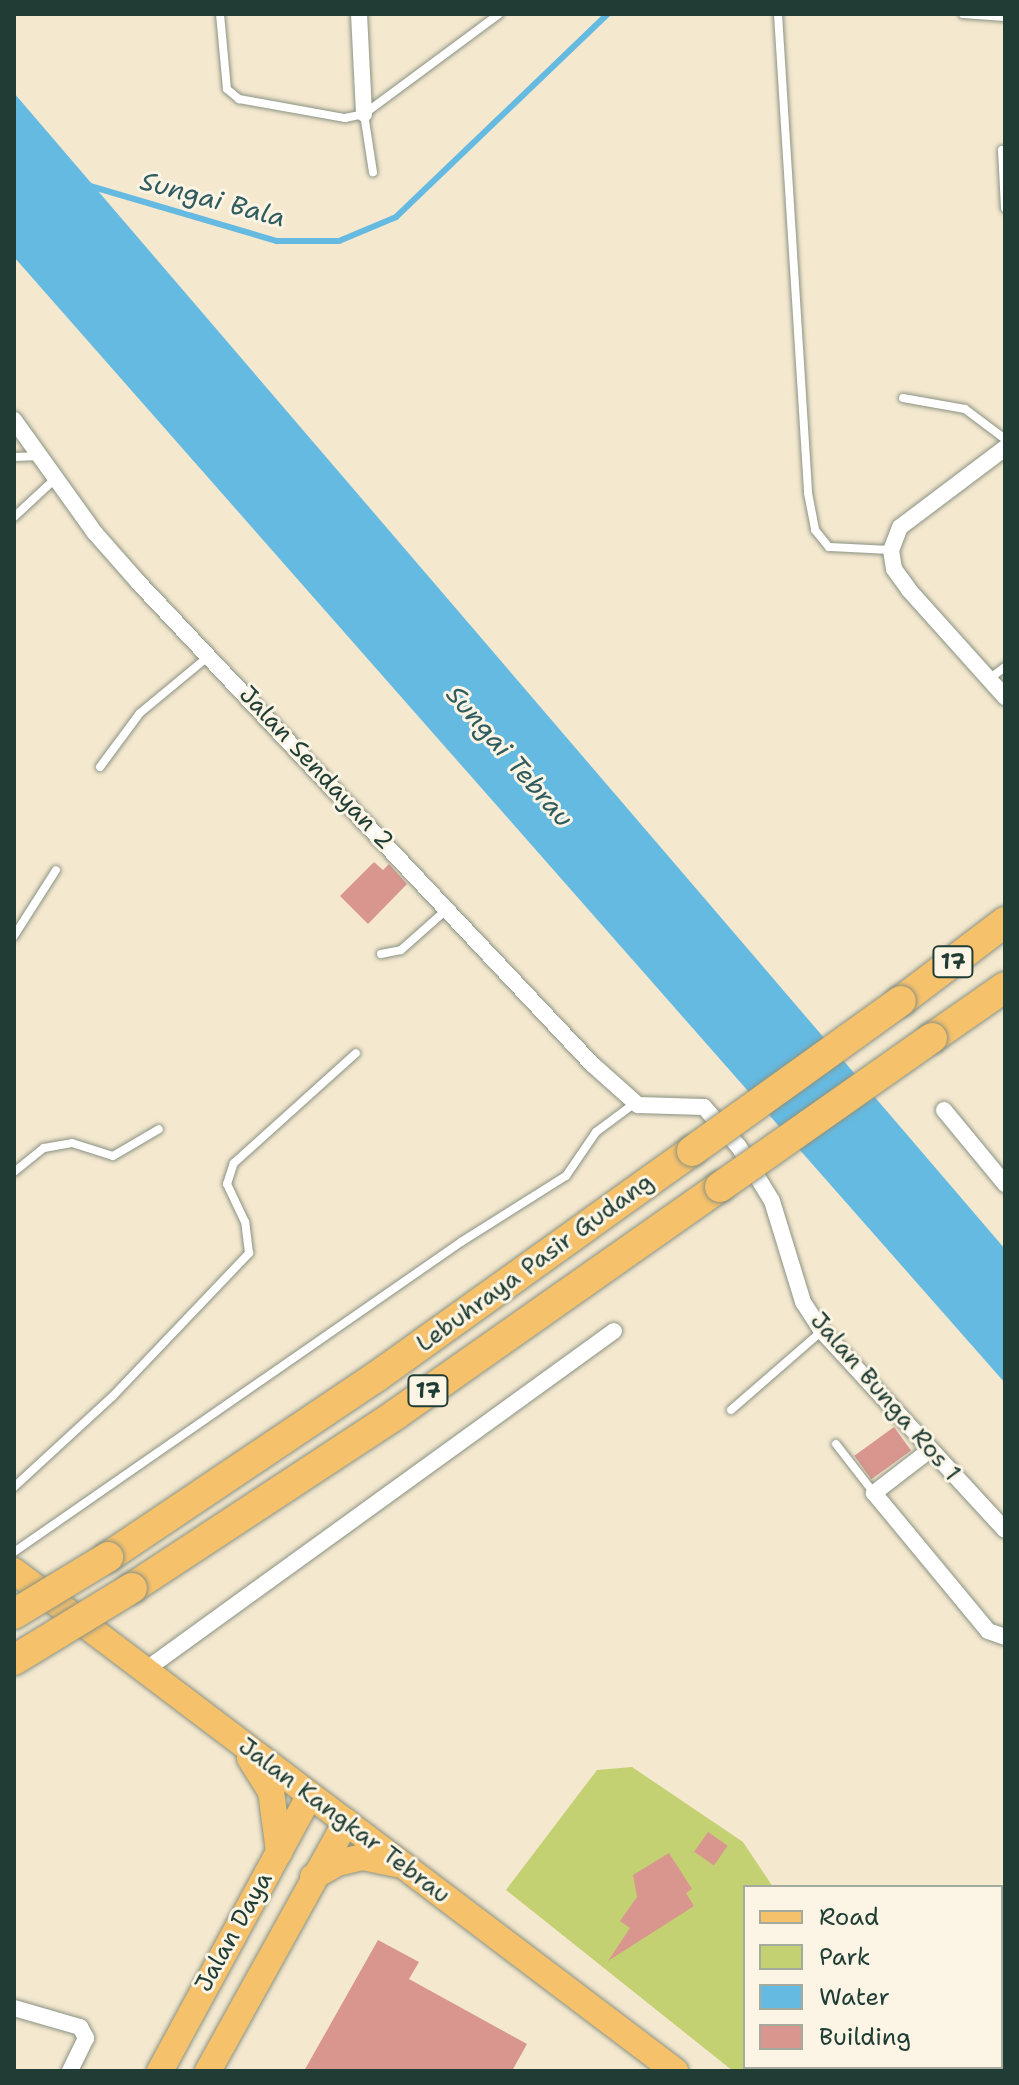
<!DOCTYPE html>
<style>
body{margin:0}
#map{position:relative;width:1019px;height:2085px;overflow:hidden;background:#f4e8cf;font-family:"Shantell Sans",sans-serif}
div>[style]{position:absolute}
.green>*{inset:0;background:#c4d173}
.water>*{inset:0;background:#65bae1}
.stream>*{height:6px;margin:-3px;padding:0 3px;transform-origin:3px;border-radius:3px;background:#65bae1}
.building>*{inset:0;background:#d9968e;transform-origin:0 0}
.roads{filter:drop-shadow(0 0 2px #8a9282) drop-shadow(0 0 2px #8a9282)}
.lane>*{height:8px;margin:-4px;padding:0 4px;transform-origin:4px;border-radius:4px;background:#fff}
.street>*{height:16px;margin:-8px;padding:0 8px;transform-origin:8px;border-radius:8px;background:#fff}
.primary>*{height:26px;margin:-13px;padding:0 13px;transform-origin:13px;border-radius:13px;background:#f5c16b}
.highway>*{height:30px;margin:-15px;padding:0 15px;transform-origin:15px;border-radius:15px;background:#f5c16b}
.bridges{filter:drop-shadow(0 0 2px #8a9282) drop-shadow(0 0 2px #8a9282)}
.highway-bridge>*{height:30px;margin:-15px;padding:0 15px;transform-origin:15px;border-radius:15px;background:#f5c16b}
span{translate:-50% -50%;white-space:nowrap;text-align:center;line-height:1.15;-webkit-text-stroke:6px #fcf5e5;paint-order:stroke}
.shield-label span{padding:2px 6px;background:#fcf5e5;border:2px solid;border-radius:6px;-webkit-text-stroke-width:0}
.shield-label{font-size:22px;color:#1f3d34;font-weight:700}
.street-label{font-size:24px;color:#1f3d34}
.water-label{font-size:26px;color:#305c5f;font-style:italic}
.frame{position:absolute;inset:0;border:16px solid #1f3d34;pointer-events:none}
.legend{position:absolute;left:743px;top:1885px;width:260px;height:184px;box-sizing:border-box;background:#fcf5e5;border:2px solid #a4ab9e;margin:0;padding:10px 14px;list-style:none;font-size:24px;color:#1f3d34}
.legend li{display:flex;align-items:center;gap:16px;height:40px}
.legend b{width:40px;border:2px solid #a4ab9e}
</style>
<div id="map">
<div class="green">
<div style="clip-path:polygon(632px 1767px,743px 1842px,773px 1887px,745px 1887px,745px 2067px,892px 2071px,733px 2071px,506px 1890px,597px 1770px)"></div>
</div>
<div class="water">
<div style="clip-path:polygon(14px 93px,1005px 1249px,1005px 1383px,14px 257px)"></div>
</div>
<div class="stream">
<div style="left:90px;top:186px;width:195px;rotate:16.4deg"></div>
<div style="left:277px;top:241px;width:62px"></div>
<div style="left:339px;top:241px;width:62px;rotate:-22.8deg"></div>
<div style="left:396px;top:217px;width:294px;rotate:-43.8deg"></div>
</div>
<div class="building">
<div style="clip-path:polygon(374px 862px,383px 870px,389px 864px,407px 884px,368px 924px,340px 896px)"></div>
<div style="left:894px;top:1427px;width:29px;height:49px;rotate:54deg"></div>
<div style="left:708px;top:1832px;width:24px;height:24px;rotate:35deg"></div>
<div style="clip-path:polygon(669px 1853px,692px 1889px,686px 1893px,694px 1906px,608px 1961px,630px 1928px,620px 1921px,637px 1897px,633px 1875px)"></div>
<div style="clip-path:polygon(378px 1940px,419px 1962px,409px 1979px,527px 2044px,512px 2071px,304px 2071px)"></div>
</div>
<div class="roads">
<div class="lane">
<div style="left:220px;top:14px;width:75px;rotate:84.7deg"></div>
<div style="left:227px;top:89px;width:16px;rotate:40deg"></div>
<div style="left:239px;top:99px;width:108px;rotate:10.2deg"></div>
<div style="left:345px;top:118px;width:19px;rotate:-12deg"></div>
<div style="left:364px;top:114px;width:168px;rotate:-36.5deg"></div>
<div style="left:778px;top:14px;width:480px;rotate:86.4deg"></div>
<div style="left:808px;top:493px;width:38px;rotate:79deg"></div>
<div style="left:815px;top:530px;width:22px;rotate:51deg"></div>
<div style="left:829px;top:547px;width:62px;rotate:2.8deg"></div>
<div style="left:963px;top:14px;width:42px;rotate:4.1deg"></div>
<div style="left:364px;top:114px;width:59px;rotate:81.2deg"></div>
<div style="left:1002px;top:150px;width:58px;rotate:87deg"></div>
<div style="left:903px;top:398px;width:63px;rotate:10.1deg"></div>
<div style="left:965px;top:409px;width:50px;rotate:36.9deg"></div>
<div style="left:14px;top:457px;width:27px;rotate:-2deg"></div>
<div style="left:14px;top:517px;width:57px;rotate:-42.9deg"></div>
<div style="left:989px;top:679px;width:20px;rotate:-37deg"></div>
<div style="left:100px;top:767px;width:67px;rotate:-53.5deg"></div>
<div style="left:140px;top:713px;width:91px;rotate:-39.6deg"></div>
<div style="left:14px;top:936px;width:78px;rotate:-57.5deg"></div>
<div style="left:381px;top:954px;width:20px;rotate:-11deg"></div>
<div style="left:401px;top:950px;width:60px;rotate:-41.6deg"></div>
<div style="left:14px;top:1172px;width:38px;rotate:-39deg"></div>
<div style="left:44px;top:1148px;width:28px;rotate:-10deg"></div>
<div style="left:72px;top:1143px;width:43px;rotate:17.6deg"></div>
<div style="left:113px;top:1156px;width:53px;rotate:-30.4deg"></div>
<div style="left:731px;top:1410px;width:121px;rotate:-41deg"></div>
<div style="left:836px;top:1444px;width:62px;rotate:52.2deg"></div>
<div style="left:14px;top:1487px;width:133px;rotate:-42.6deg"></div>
<div style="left:112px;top:1397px;width:199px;rotate:-46.4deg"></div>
<div style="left:249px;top:1253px;width:31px;rotate:-97deg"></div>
<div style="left:245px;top:1222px;width:42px;rotate:-115.3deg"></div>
<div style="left:227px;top:1184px;width:22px;rotate:-72deg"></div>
<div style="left:234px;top:1163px;width:164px;rotate:-42deg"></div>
<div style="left:14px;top:1552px;width:544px;rotate:-34.74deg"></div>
<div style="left:461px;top:1242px;width:124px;rotate:-32.2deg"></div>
<div style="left:566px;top:1176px;width:53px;rotate:-55.7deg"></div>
<div style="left:596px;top:1132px;width:49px;rotate:-36.6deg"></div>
<div style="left:963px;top:2067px;width:4px;rotate:63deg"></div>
</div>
<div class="street">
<div style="left:359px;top:14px;width:100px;rotate:87.1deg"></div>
<div style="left:14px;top:420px;width:139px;rotate:54.4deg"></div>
<div style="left:95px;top:533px;width:67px;rotate:48.7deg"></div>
<div style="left:139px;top:583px;width:661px;rotate:46.72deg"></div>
<div style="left:592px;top:1064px;width:62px;rotate:41.7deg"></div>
<div style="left:638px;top:1105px;width:66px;rotate:1.7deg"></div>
<div style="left:704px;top:1107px;width:53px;rotate:48.8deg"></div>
<div style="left:739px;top:1147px;width:63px;rotate:58.6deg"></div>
<div style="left:772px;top:1201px;width:106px;rotate:72.9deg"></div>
<div style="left:803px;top:1302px;width:35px;rotate:57deg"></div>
<div style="left:822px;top:1331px;width:270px;rotate:47.4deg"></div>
<div style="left:1005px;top:448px;width:131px;rotate:143deg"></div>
<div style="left:900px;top:527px;width:25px;rotate:111deg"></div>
<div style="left:891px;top:550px;width:19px;rotate:81deg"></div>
<div style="left:894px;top:569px;width:26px;rotate:54deg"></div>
<div style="left:909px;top:590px;width:144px;rotate:48.1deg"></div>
<div style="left:944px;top:1110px;width:96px;rotate:50.5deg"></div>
<div style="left:930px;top:1450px;width:71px;rotate:142.5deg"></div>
<div style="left:874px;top:1493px;width:179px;rotate:50.4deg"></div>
<div style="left:988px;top:1631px;width:18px;rotate:19deg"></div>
<div style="left:144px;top:1671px;width:580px;rotate:-35.88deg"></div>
<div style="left:14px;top:2008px;width:69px;rotate:16.1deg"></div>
<div style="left:80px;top:2027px;width:13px;rotate:61deg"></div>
<div style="left:86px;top:2038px;width:37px;rotate:116deg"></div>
</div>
<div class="primary">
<div style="left:14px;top:1571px;width:829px;rotate:37.1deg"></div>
<div style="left:250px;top:1758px;width:39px;rotate:58deg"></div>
<div style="left:271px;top:1791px;width:62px;rotate:82.5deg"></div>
<div style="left:313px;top:1877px;width:28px;rotate:-30deg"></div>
<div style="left:337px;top:1863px;width:27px;rotate:-13deg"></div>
<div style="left:363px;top:1857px;width:34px;rotate:12deg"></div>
<div style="left:160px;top:2071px;width:314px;rotate:-61.5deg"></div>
<div style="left:208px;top:2071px;width:285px;rotate:-61deg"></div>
</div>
<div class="highway">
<div style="left:901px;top:1001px;width:131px;rotate:-37.2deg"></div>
<div style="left:932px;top:1038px;width:89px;rotate:-34.9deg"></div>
<div style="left:108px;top:1557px;width:323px;rotate:-33.9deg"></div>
<div style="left:376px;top:1377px;width:388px;rotate:-35.6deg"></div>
<div style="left:132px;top:1588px;width:315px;rotate:-33.3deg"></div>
<div style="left:395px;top:1415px;width:397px;rotate:-35.1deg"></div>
</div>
</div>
<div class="bridges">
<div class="highway-bridge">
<div style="left:692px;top:1151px;width:257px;rotate:-35.7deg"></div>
<div style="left:720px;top:1187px;width:259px;rotate:-35.1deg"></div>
<div style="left:14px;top:1614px;width:110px;rotate:-31.2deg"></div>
<div style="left:14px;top:1660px;width:138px;rotate:-31.4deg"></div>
</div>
</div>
<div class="shield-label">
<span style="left:953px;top:962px">17</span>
<span style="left:428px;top:1391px">17</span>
</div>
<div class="street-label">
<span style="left:316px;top:768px;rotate:47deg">Jalan Sendayan 2</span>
<span style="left:535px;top:1263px;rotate:-36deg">Lebuhraya Pasir Gudang</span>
<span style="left:885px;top:1397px;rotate:49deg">Jalan Bunga Ros 1</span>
<span style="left:344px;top:1821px;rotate:37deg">Jalan Kangkar Tebrau</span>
<span style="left:234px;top:1932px;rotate:-61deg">Jalan Daya</span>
</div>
<div class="water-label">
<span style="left:213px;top:199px;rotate:15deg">Sungai Bala</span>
<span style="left:510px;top:756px;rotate:49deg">Sungai Tebrau</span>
</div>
<div class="frame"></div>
<ul class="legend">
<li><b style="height:10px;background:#f5c16b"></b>Road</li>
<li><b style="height:22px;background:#c4d173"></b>Park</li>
<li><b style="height:22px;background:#65bae1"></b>Water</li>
<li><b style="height:22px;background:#d9968e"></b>Building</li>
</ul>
</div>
